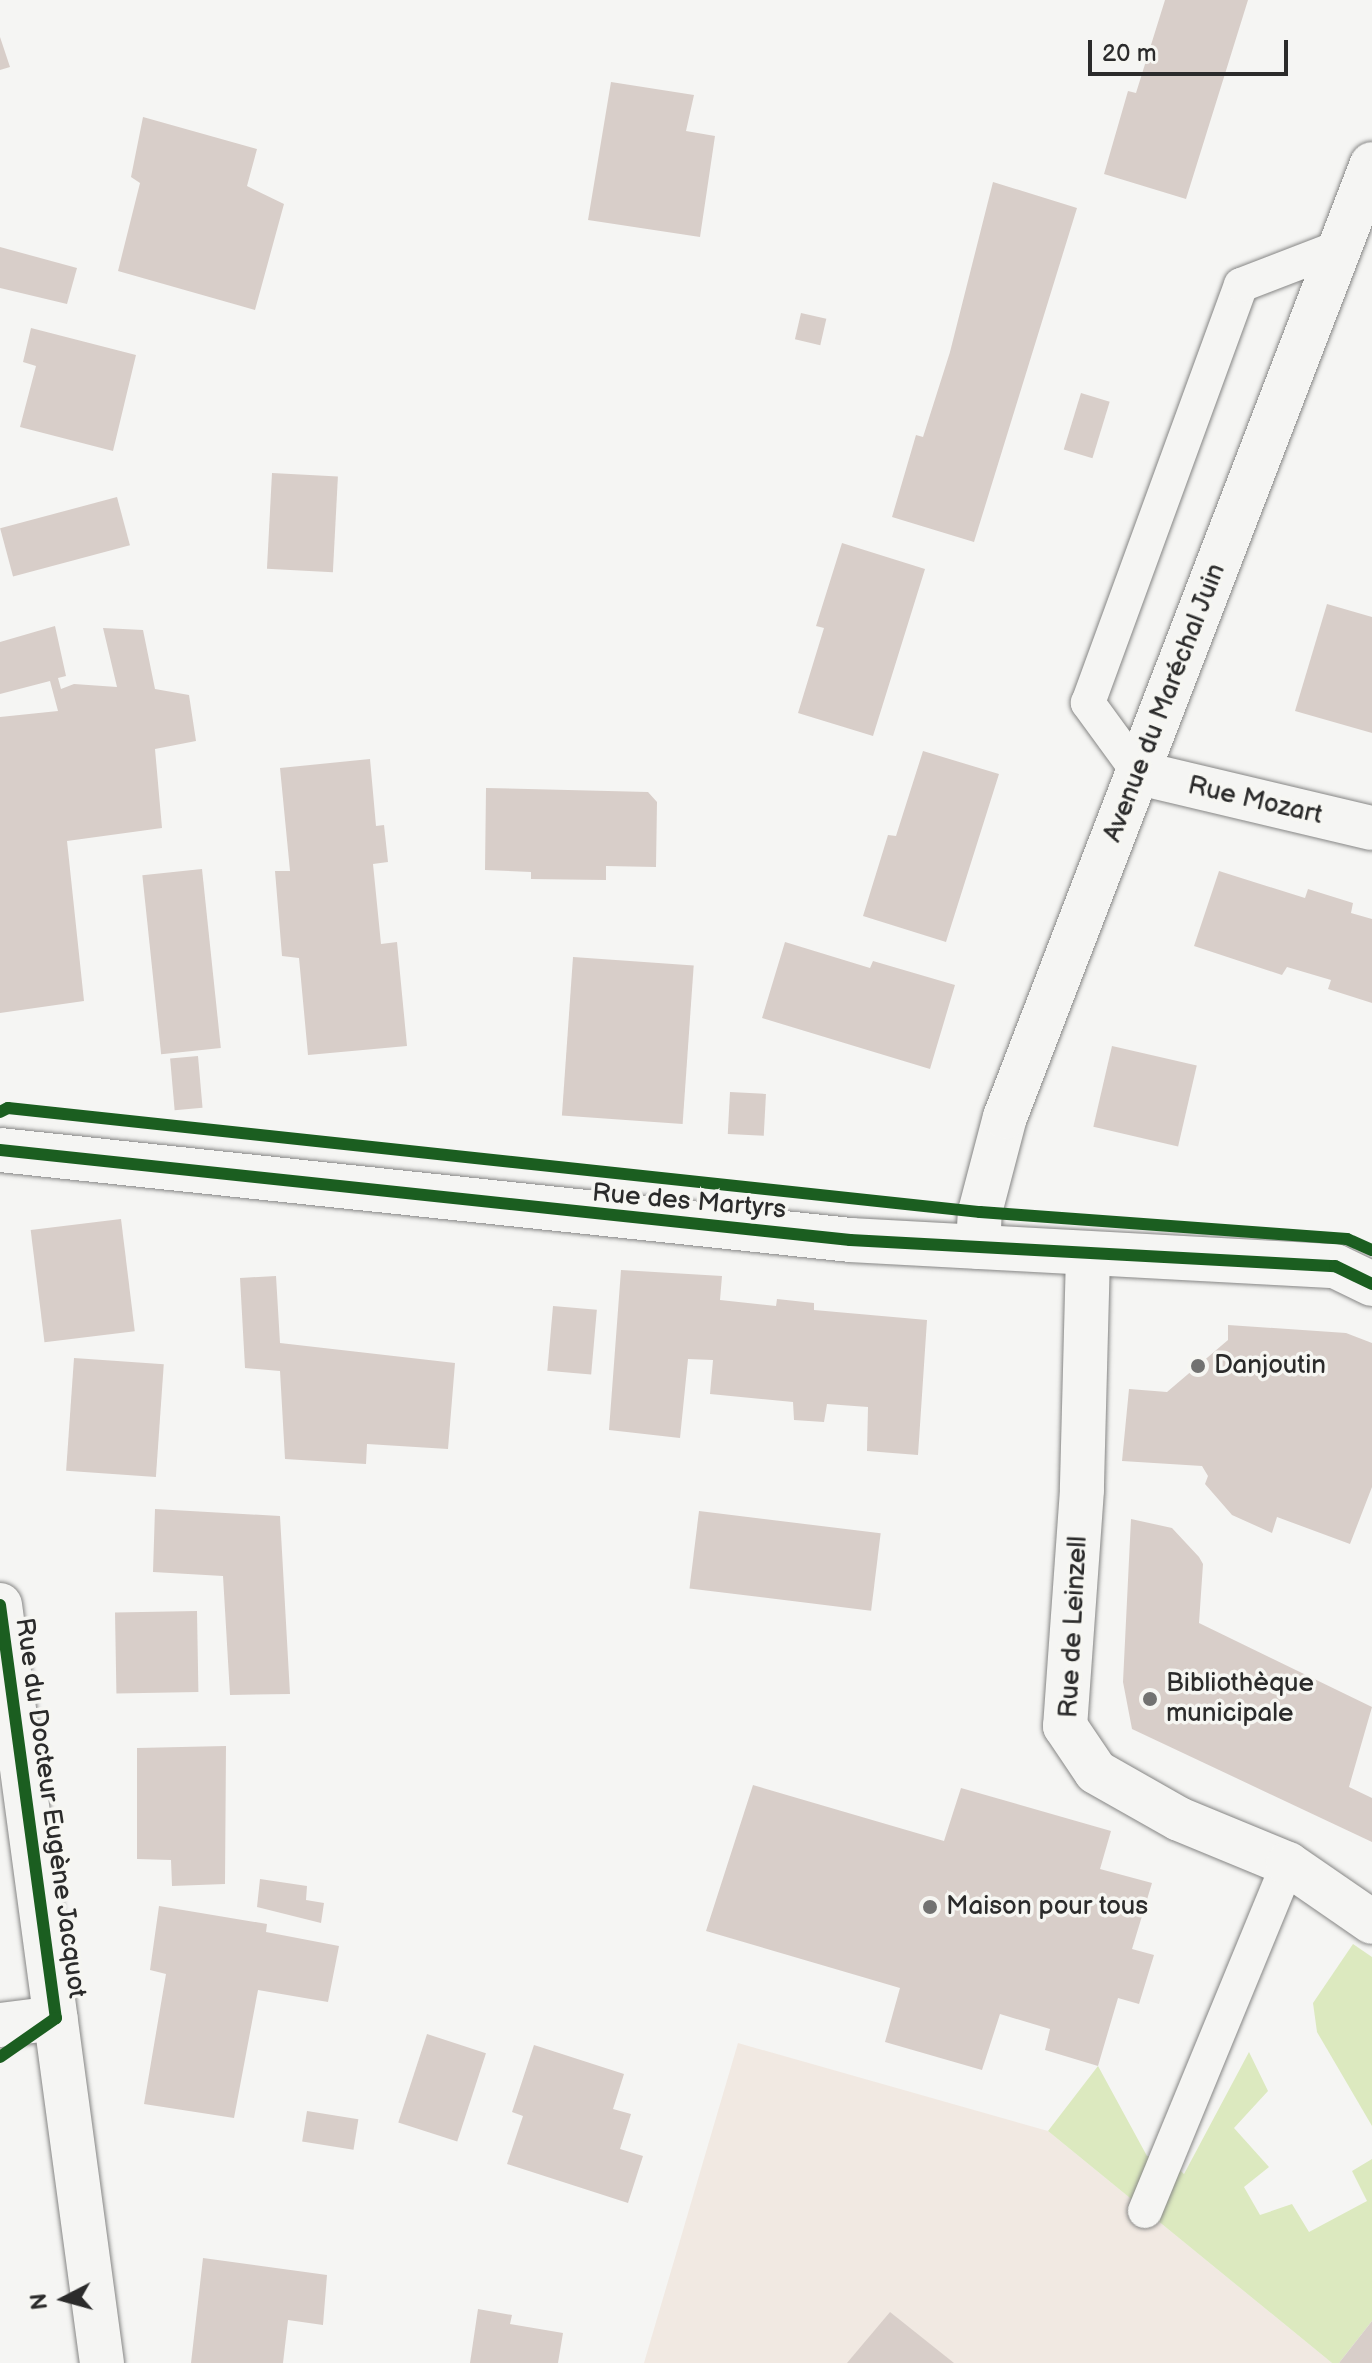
<!DOCTYPE html>
<meta charset="utf-8">
<style>
body{margin:0}
#map{position:relative;width:1372px;height:2363px;overflow:hidden;background:#f5f5f3;font-family:"Balsamiq Sans",sans-serif}
div>[style]{position:absolute}
.built>*{inset:0;background:#f1e9e2}
.green>*{inset:0;background:#dce9bf}
.building>*{inset:0;background:#d8cec9;transform-origin:0 0}
.roads{filter:drop-shadow(0 0 2px #868685) drop-shadow(0 0 2px #868685)}
.lane>*{height:34px;margin:-17px;padding:0 17px;transform-origin:17px;border-radius:17px;background:#f5f5f3}
.street>*{height:44px;margin:-22px;padding:0 22px;transform-origin:22px;border-radius:22px;background:#f5f5f3}
.secondary>*{height:44px;margin:-22px;padding:0 22px;transform-origin:22px;border-radius:22px;background:#f5f5f3}
.cycleway>*{height:12px;margin:-6px;padding:0 6px;transform-origin:6px;border-radius:6px;background:#1b5e20}
.dots>*{width:22px;height:22px;translate:-50% -50%;box-sizing:border-box;border:4px solid #f6f6f2;border-radius:50%}
span{translate:-50% -50%;white-space:nowrap;text-align:center;line-height:1.15;-webkit-text-stroke:7px #f6f6f2;paint-order:stroke}
.street-label{font-size:26px;color:#2b2b2b}
.poi-label{font-size:26px;color:#2b2b2b}
.left{translate:0 -50%;text-align:left}
.north{position:absolute;left:24px;top:2259px;width:80px;height:80px;-webkit-text-stroke:6px #f6f6f2;paint-order:stroke;rotate:264deg;font-size:22px;font-weight:700;line-height:32px;text-align:center;color:#2b2b2b}
.north::after{content:'';display:block;margin:auto;width:28px;height:36px;background:#2b2b2b;clip-path:polygon(50% 0,100% 100%,50% 72%,0 100%)}
.scale{position:absolute;left:1088px;top:40px;width:200px;height:36px;box-sizing:border-box;border:4px solid #2b2b2b;border-top:0;padding-left:10px;font-size:24px;line-height:28px;white-space:nowrap;color:#2b2b2b;-webkit-text-stroke:6px #f6f6f2;paint-order:stroke}
</style>
<div id="map">
<div class="built">
<div style="clip-path:polygon(738px 2043px,1048px 2131px,1332px 2363px,644px 2363px)"></div>
</div>
<div class="green">
<div style="clip-path:polygon(1353px 1944px,1372px 1957px,1372px 2126px,1317px 2032px,1313px 2003px)"></div>
<div style="clip-path:polygon(1249px 2052px,1268px 2091px,1234px 2128px,1269px 2167px,1244px 2187px,1260px 2215px,1292px 2204px,1309px 2232px,1367px 2201px,1352px 2171px,1372px 2159px,1372px 2321px,1339px 2363px,1332px 2363px,1048px 2131px,1098px 2066px,1147px 2156px,1169px 2160px,1184px 2174px)"></div>
</div>
<div class="building">
<div style="clip-path:polygon(1165px 0,1248px 0,1186px 199px,1104px 174px,1128px 91px,1136px 93px)"></div>
<div style="clip-path:polygon(0 37px,10px 67px,0 70px)"></div>
<div style="clip-path:polygon(611px 82px,694px 95px,686px 131px,715px 136px,700px 237px,588px 220px)"></div>
<div style="clip-path:polygon(143px 117px,257px 149px,247px 186px,284px 204px,255px 310px,118px 271px,140px 183px,131px 177px)"></div>
<div style="clip-path:polygon(993px 182px,1077px 208px,974px 542px,892px 517px,916px 435px,923px 437px,950px 352px)"></div>
<div style="clip-path:polygon(0 247px,77px 268px,67px 304px,0 288px)"></div>
<div style="left:801px;top:313px;width:26px;height:27px;rotate:13deg"></div>
<div style="clip-path:polygon(31px 328px,136px 355px,113px 451px,20px 427px,36px 366px,23px 362px)"></div>
<div style="left:1081px;top:393px;width:30px;height:59px;rotate:17deg"></div>
<div style="left:272px;top:473px;width:66px;height:96px;rotate:3deg"></div>
<div style="left:117px;top:497px;width:50px;height:121px;rotate:75deg"></div>
<div style="clip-path:polygon(842px 543px,925px 569px,873px 736px,798px 713px,824px 628px,816px 626px)"></div>
<div style="clip-path:polygon(1327px 604px,1372px 617px,1372px 733px,1295px 711px)"></div>
<div style="clip-path:polygon(55px 626px,66px 676px,58px 678px,61px 689px,74px 684px,117px 687px,103px 628px,143px 630px,155px 689px,189px 695px,196px 741px,155px 749px,162px 828px,67px 841px,84px 1001px,0 1013px,0 717px,58px 711px,50px 681px,0 694px,0 642px)"></div>
<div style="clip-path:polygon(923px 751px,999px 774px,946px 942px,863px 916px,888px 835px,896px 836px)"></div>
<div style="clip-path:polygon(370px 759px,376px 826px,384px 825px,388px 862px,373px 864px,381px 944px,397px 942px,407px 1046px,308px 1055px,299px 958px,282px 956px,275px 871px,290px 871px,280px 768px)"></div>
<div style="clip-path:polygon(486px 788px,648px 792px,657px 802px,656px 867px,606px 866px,606px 880px,531px 879px,531px 872px,485px 870px)"></div>
<div style="left:202px;top:869px;width:180px;height:60px;rotate:84deg"></div>
<div style="clip-path:polygon(1219px 871px,1305px 898px,1308px 889px,1353px 903px,1351px 913px,1372px 919px,1372px 1003px,1328px 989px,1331px 980px,1287px 967px,1282px 975px,1194px 946px)"></div>
<div style="clip-path:polygon(785px 942px,870px 968px,873px 961px,955px 985px,930px 1069px,762px 1018px)"></div>
<div style="left:573px;top:957px;width:121px;height:159px;rotate:4deg"></div>
<div style="left:1112px;top:1046px;width:87px;height:83px;rotate:13deg"></div>
<div style="left:198px;top:1056px;width:52px;height:28px;rotate:85deg"></div>
<div style="left:730px;top:1092px;width:36px;height:42px;rotate:3deg"></div>
<div style="left:121px;top:1219px;width:113px;height:91px;rotate:83deg"></div>
<div style="clip-path:polygon(621px 1270px,722px 1276px,720px 1300px,776px 1306px,777px 1299px,814px 1303px,814px 1310px,927px 1320px,918px 1455px,867px 1451px,868px 1407px,827px 1404px,824px 1422px,794px 1420px,793px 1402px,710px 1394px,713px 1360px,688px 1359px,680px 1438px,609px 1430px)"></div>
<div style="clip-path:polygon(276px 1276px,280px 1343px,455px 1363px,448px 1449px,367px 1444px,366px 1464px,285px 1459px,280px 1371px,245px 1368px,240px 1278px)"></div>
<div style="left:553px;top:1306px;width:44px;height:65px;rotate:5deg"></div>
<div style="clip-path:polygon(1228px 1325px,1346px 1333px,1372px 1343px,1372px 1487px,1350px 1544px,1277px 1517px,1272px 1533px,1232px 1515px,1205px 1484px,1208px 1476px,1202px 1466px,1122px 1461px,1129px 1389px,1167px 1392px,1228px 1340px)"></div>
<div style="left:74px;top:1358px;width:90px;height:113px;rotate:4deg"></div>
<div style="clip-path:polygon(155px 1509px,280px 1516px,290px 1694px,230px 1695px,223px 1576px,153px 1572px)"></div>
<div style="left:699px;top:1511px;width:183px;height:78px;rotate:7deg"></div>
<div style="clip-path:polygon(1131px 1519px,1172px 1528px,1199px 1557px,1203px 1564px,1199px 1623px,1372px 1707px,1349px 1787px,1372px 1798px,1372px 1842px,1132px 1729px,1123px 1682px)"></div>
<div style="left:197px;top:1611px;width:81px;height:82px;rotate:89deg"></div>
<div style="clip-path:polygon(226px 1746px,225px 1884px,172px 1886px,171px 1860px,137px 1859px,137px 1748px)"></div>
<div style="clip-path:polygon(753px 1785px,944px 1841px,961px 1788px,1111px 1831px,1100px 1869px,1152px 1883px,1132px 1949px,1154px 1955px,1139px 2004px,1118px 1998px,1098px 2066px,1045px 2050px,1050px 2029px,1000px 2014px,982px 2070px,885px 2042px,900px 1988px,706px 1931px)"></div>
<div style="clip-path:polygon(260px 1879px,307px 1886px,306px 1900px,324px 1903px,321px 1923px,257px 1907px)"></div>
<div style="clip-path:polygon(159px 1906px,267px 1924px,266px 1932px,339px 1946px,328px 2002px,258px 1990px,234px 2118px,144px 2104px,166px 1974px,150px 1970px)"></div>
<div style="left:427px;top:2034px;width:62px;height:93px;rotate:18deg"></div>
<div style="clip-path:polygon(534px 2045px,624px 2074px,613px 2109px,631px 2114px,620px 2149px,643px 2156px,628px 2203px,507px 2164px,523px 2116px,512px 2112px)"></div>
<div style="left:307px;top:2111px;width:52px;height:31px;rotate:9deg"></div>
<div style="clip-path:polygon(203px 2258px,327px 2275px,323px 2325px,288px 2320px,283px 2363px,191px 2363px)"></div>
<div style="clip-path:polygon(478px 2309px,512px 2315px,510px 2324px,563px 2333px,558px 2363px,470px 2363px)"></div>
<div style="clip-path:polygon(890px 2312px,954px 2363px,847px 2363px)"></div>
<div style="clip-path:polygon(1372px 2321px,1372px 2363px,1339px 2363px)"></div>
</div>
<div class="roads">
<div class="lane">
<div style="left:1139px;top:773px;width:87px;rotate:-126.1deg"></div>
<div style="left:1088px;top:703px;width:445px;rotate:-69.9deg"></div>
<div style="left:1241px;top:285px;width:103px;rotate:-21.1deg"></div>
<div style="left:1145px;top:2211px;width:375px;rotate:-67.6deg"></div>
</div>
<div class="street">
<div style="left:1139px;top:773px;width:239px;rotate:13.3deg"></div>
<div style="left:0;top:1150px;width:855px;rotate:6.04deg"></div>
<div style="left:850px;top:1240px;width:486px;rotate:3.1deg"></div>
<div style="left:1335px;top:1266px;width:41px;rotate:25.9deg"></div>
<div style="left:978px;top:1247px;width:35px;rotate:-87deg"></div>
<div style="left:980px;top:1212px;width:98px;rotate:-75.3deg"></div>
<div style="left:1005px;top:1117px;width:1021px;rotate:-68.94deg"></div>
<div style="left:1088px;top:1255px;width:235px;rotate:91.5deg"></div>
<div style="left:1082px;top:1490px;width:237px;rotate:94.1deg"></div>
<div style="left:1065px;top:1726px;width:55px;rotate:56deg"></div>
<div style="left:1096px;top:1772px;width:95px;rotate:29.5deg"></div>
<div style="left:1179px;top:1819px;width:118px;rotate:22.4deg"></div>
<div style="left:1288px;top:1864px;width:102px;rotate:34.6deg"></div>
<div style="left:0;top:2025px;width:56px;rotate:-7.1deg"></div>
</div>
<div class="secondary">
<div style="left:0;top:1605px;width:765px;rotate:82.34deg"></div>
</div>
</div>
<div class="cycleway">
<div style="left:0;top:1112px;width:9px;rotate:-27deg"></div>
<div style="left:8px;top:1108px;width:978px;rotate:6.11deg"></div>
<div style="left:980px;top:1212px;width:368px;rotate:4.2deg"></div>
<div style="left:1347px;top:1239px;width:27px;rotate:24deg"></div>
<div style="left:0;top:1150px;width:855px;rotate:6.04deg"></div>
<div style="left:850px;top:1240px;width:486px;rotate:3.1deg"></div>
<div style="left:1335px;top:1266px;width:41px;rotate:25.9deg"></div>
<div style="left:0;top:1605px;width:417px;rotate:82.3deg"></div>
<div style="left:56px;top:2018px;width:68px;rotate:145.1deg"></div>
</div>
<div class="dots">
<div style="left:1198px;top:1366px;background:#727271"></div>
<div style="left:1150px;top:1699px;background:#727271"></div>
<div style="left:930px;top:1907px;background:#727271"></div>
</div>
<div class="street-label">
<span style="left:1165px;top:703px;rotate:-69deg">Avenue du Maréchal Juin</span>
<span style="left:1255px;top:801px;rotate:13deg">Rue Mozart</span>
<span style="left:689px;top:1202px;rotate:5deg">Rue des Martyrs</span>
<span style="left:1074px;top:1627px;rotate:-87deg">Rue de Leinzell</span>
<span style="left:50px;top:1808px;rotate:82deg">Rue du Docteur Eugène Jacquot</span>
</div>
<div class="poi-label">
<span class="left" style="left:1214px;top:1366px">Danjoutin</span>
<span class="left" style="left:1166px;top:1699px">Bibliothèque<br>municipale</span>
<span class="left" style="left:946px;top:1907px">Maison pour tous</span>
</div>
<div class="north">N</div>
<div class="scale">20 m</div>
</div>
